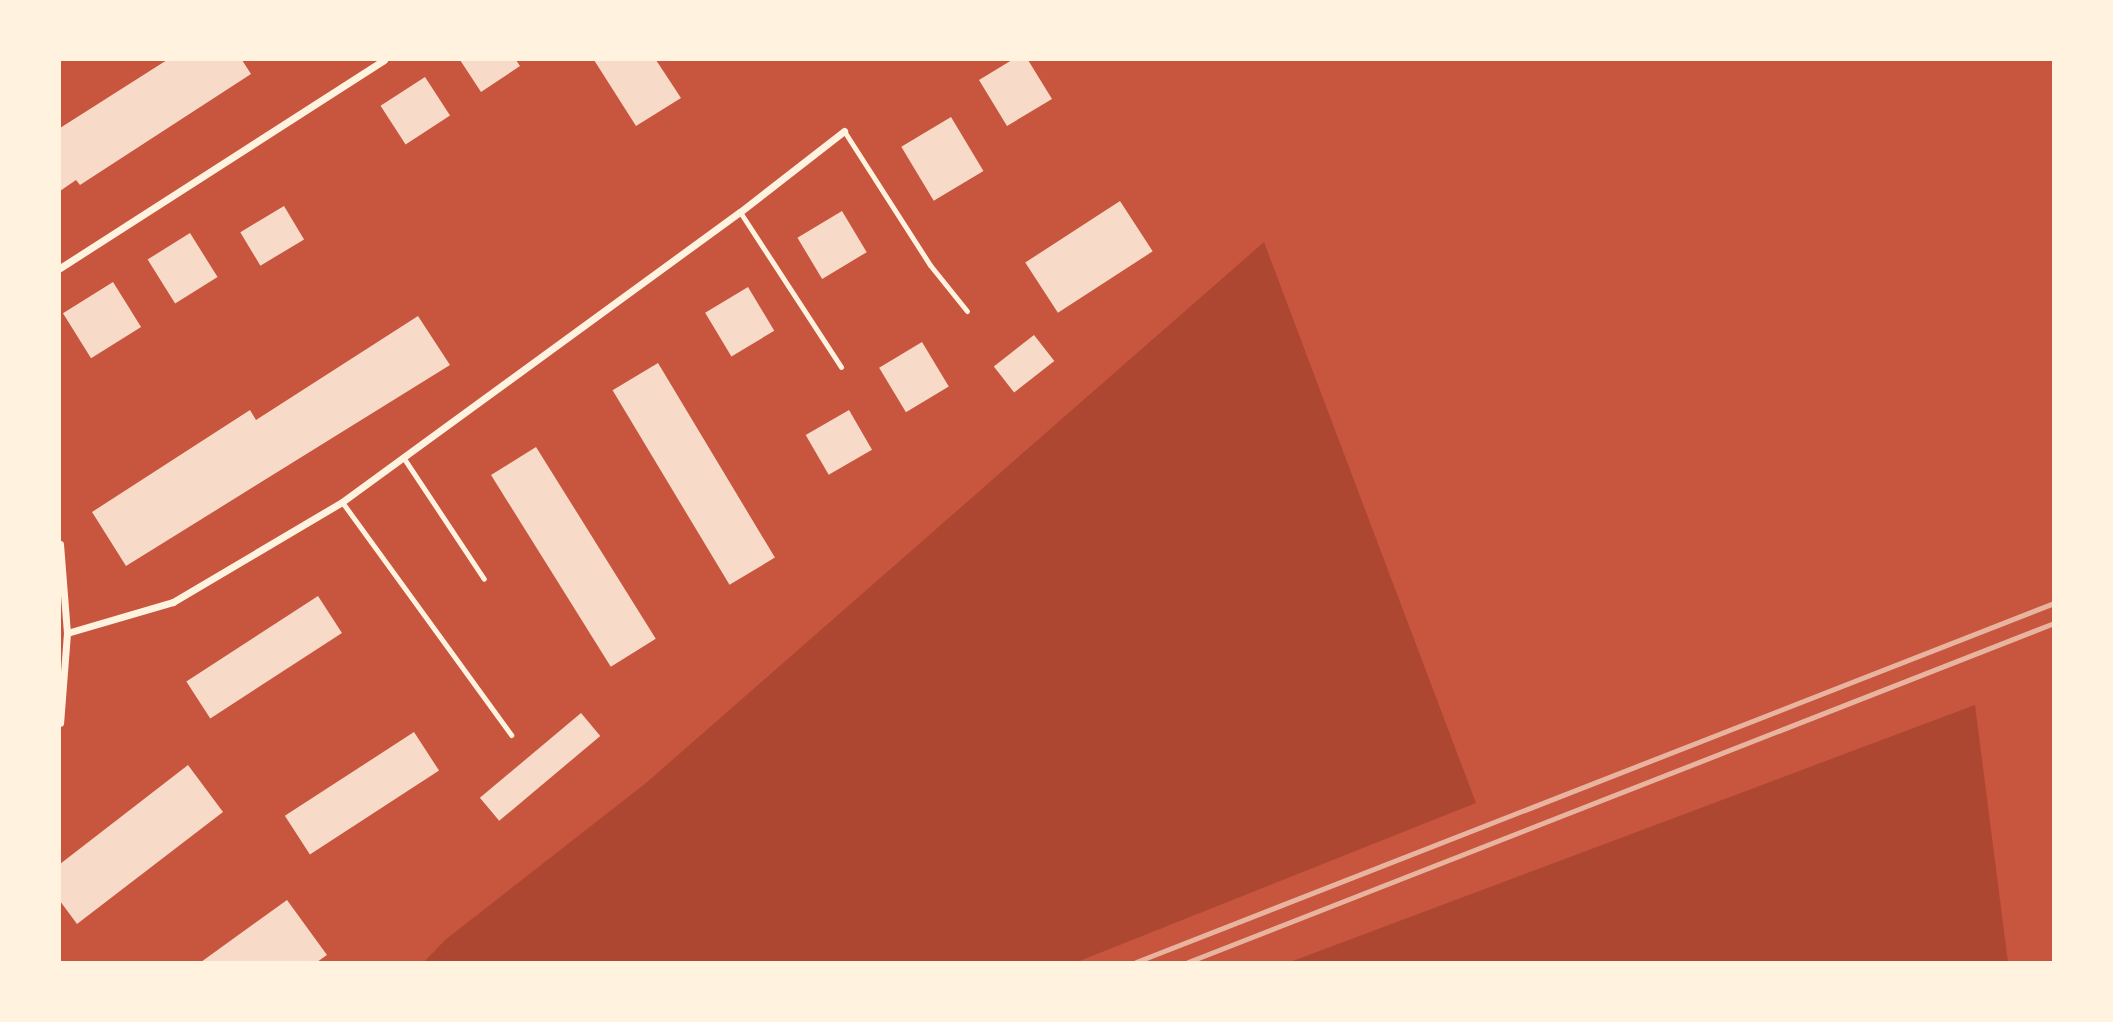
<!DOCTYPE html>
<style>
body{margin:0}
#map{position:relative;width:2113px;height:1022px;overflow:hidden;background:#c8553d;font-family:"Varela Round",sans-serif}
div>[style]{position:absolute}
.green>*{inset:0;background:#ae4732}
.building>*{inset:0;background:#f7dbc8;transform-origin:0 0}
.service>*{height:5px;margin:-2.5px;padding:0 2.5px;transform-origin:2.5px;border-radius:2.5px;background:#fff3e0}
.minor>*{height:7px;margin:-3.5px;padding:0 3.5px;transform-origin:3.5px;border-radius:3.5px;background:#fff3e0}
.rail>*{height:5px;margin:-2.5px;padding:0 2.5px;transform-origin:2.5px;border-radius:2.5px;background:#e9b49f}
span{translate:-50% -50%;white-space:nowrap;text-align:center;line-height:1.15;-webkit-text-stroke:5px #fff3e0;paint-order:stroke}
.frame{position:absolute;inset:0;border:61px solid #fff3e0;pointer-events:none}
</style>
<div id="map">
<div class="green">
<div style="clip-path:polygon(1264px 242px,1476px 803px,1077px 962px,424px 962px,445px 940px,646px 783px)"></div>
<div style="clip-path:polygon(1975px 705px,2008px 962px,1290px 962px)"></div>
</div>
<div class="building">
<div style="clip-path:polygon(167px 60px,242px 60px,251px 74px,80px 185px,76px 180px,60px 191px,60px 128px)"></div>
<div style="clip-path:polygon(460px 60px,516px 60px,520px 66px,481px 92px)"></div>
<div style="clip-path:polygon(594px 60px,656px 60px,681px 98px,636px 126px)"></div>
<div style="clip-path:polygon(1012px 60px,1028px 60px,1052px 99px,1007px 126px,979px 80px)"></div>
<div style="left:425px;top:77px;width:46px;height:53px;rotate:57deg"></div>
<div style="left:951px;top:117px;width:63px;height:58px;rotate:59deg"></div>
<div style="left:1120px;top:201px;width:60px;height:113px;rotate:57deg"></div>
<div style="left:284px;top:206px;width:39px;height:51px;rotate:59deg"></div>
<div style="left:842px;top:211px;width:48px;height:52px;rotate:59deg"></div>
<div style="left:190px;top:233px;width:52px;height:50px;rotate:58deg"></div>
<div style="left:113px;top:282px;width:53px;height:59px;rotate:58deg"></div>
<div style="left:748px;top:287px;width:51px;height:50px;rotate:59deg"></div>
<div style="clip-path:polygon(418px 316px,450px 365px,126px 566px,92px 512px,250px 410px,256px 420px)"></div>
<div style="left:1034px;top:335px;width:33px;height:51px;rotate:52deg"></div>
<div style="left:922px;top:342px;width:52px;height:50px;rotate:59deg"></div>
<div style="left:658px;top:363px;width:227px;height:53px;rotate:59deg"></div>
<div style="left:849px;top:410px;width:46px;height:50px;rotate:60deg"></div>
<div style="left:536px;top:447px;width:226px;height:53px;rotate:58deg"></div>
<div style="left:318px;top:596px;width:44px;height:157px;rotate:57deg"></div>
<div style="left:581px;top:713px;width:30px;height:132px;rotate:50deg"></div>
<div style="left:414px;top:732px;width:46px;height:154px;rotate:57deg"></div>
<div style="clip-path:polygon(188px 765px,223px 812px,77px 924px,60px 901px,60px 864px)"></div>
<div style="clip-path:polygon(287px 900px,327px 955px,317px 962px,201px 962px)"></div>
</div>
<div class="service">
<div style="left:844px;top:131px;width:159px;rotate:57.3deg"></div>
<div style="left:930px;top:265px;width:59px;rotate:51.2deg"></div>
<div style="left:740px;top:212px;width:185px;rotate:56.9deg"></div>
<div style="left:403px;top:457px;width:146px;rotate:56.4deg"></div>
<div style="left:342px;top:502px;width:288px;rotate:54deg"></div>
</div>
<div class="minor">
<div style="left:60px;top:268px;width:385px;rotate:-32.7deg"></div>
<div style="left:60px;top:544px;width:89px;rotate:85.5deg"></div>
<div style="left:67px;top:633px;width:90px;rotate:94.4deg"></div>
<div style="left:67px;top:633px;width:110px;rotate:-16.3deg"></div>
<div style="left:173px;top:602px;width:196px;rotate:-30.6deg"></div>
<div style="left:342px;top:502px;width:492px;rotate:-36.1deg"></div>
<div style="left:740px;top:212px;width:132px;rotate:-37.9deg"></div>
</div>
<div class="rail">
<div style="left:1136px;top:962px;width:986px;rotate:-21.36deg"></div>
<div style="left:1188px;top:962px;width:930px;rotate:-21.38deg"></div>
</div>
<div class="frame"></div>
</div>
